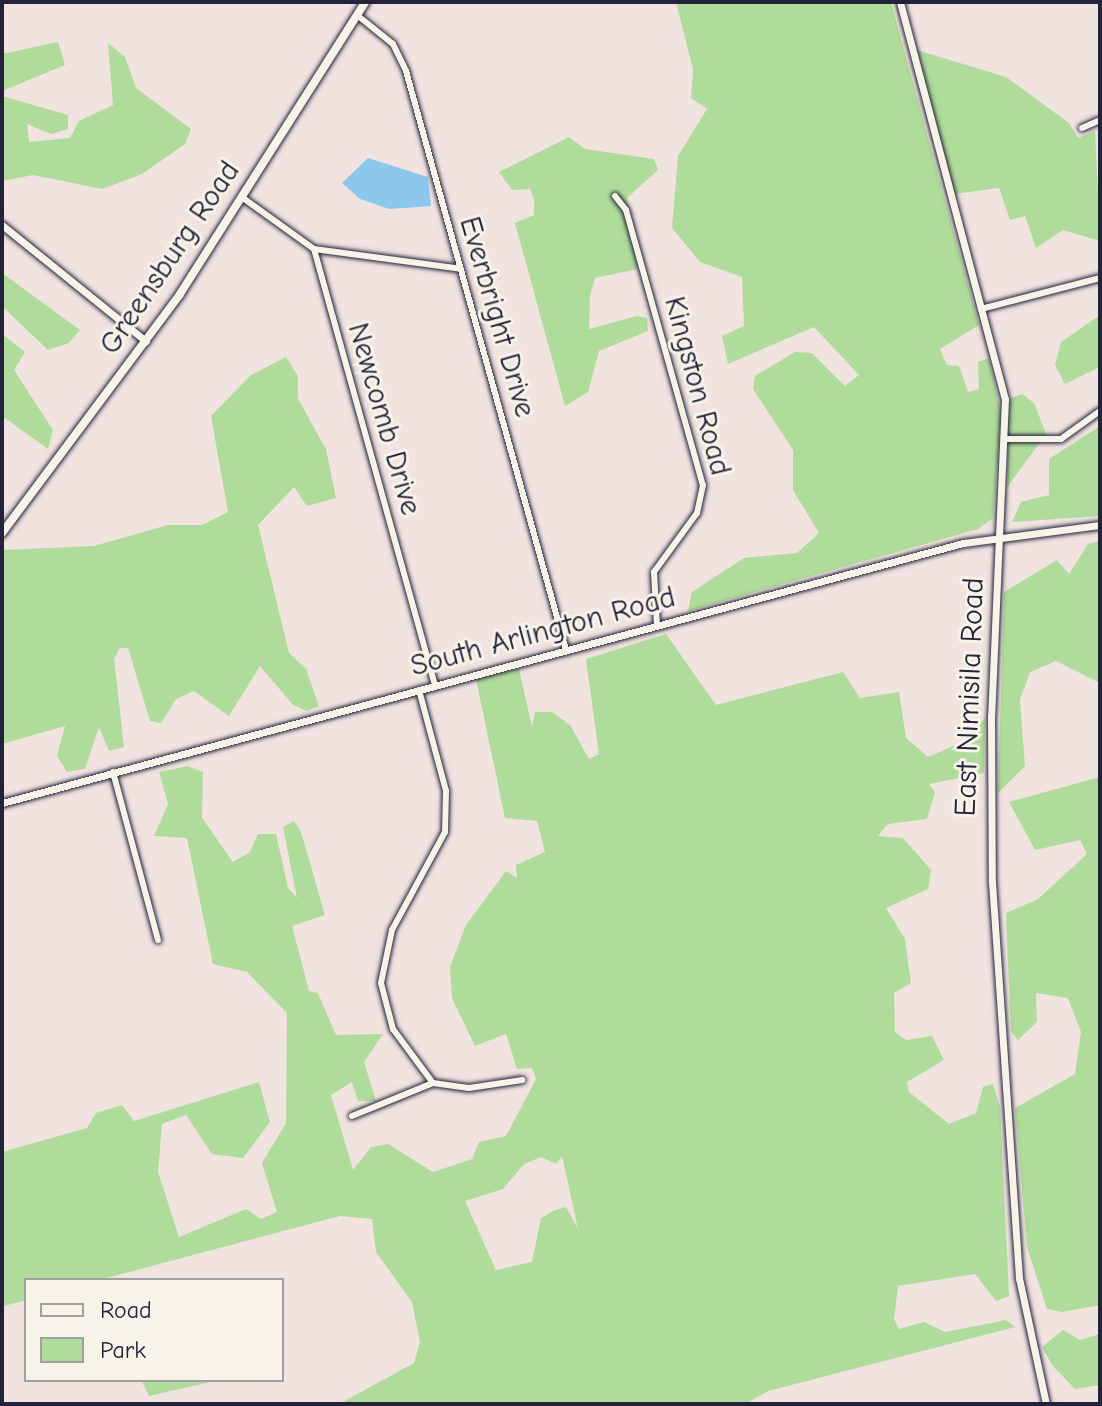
<!DOCTYPE html>
<style>
body{margin:0}
#map{position:relative;width:1102px;height:1406px;overflow:hidden;background:#f1e3e0;font-family:"Comic Neue",sans-serif}
div>[style]{position:absolute}
.green>*{inset:0;background:#afdc9a}
.water>*{inset:0;background:#8bc8eb}
.roads{filter:drop-shadow(0 0 2px #22223b) drop-shadow(0 0 2px #22223b)}
.minor>*{height:6px;margin:-3px;padding:0 3px;transform-origin:3px;border-radius:3px;background:#f7f3e8}
.tertiary>*{height:7px;margin:-3.5px;padding:0 3.5px;transform-origin:3.5px;border-radius:3.5px;background:#f7f3e8}
.secondary>*{height:8px;margin:-4px;padding:0 4px;transform-origin:4px;border-radius:4px;background:#f7f3e8}
span{translate:-50% -50%;white-space:nowrap;text-align:center;line-height:1.15;-webkit-text-stroke:6px #f7f3e8;paint-order:stroke}
.street-label{font-size:30px;color:#22223b}
.frame{position:absolute;inset:0;border:4px solid #22223b;pointer-events:none}
.legend{position:absolute;left:24px;top:1278px;width:260px;height:104px;box-sizing:border-box;background:#f7f3e8;border:2px solid #a29fa3;margin:0;padding:10px 14px;list-style:none;font-size:24px;color:#22223b}
.legend li{display:flex;align-items:center;gap:16px;height:40px}
.legend b{width:40px;border:2px solid #a29fa3}
</style>
<div id="map">
<div class="green">
<div style="clip-path:polygon(676px 2px,891px 2px,979px 325px,940px 349px,947px 365px,959px 366px,968px 392px,979px 389px,978px 362px,989px 358px,1001px 413px,993px 518px,978px 529px,688px 611px,692px 592px,744px 558px,797px 553px,819px 533px,793px 490px,793px 450px,753px 389px,755px 376px,795px 352px,812px 353px,845px 386px,859px 375px,814px 327px,728px 364px,722px 336px,744px 326px,742px 277px,700px 262px,672px 228px,678px 156px,707px 109px,691px 98px,693px 69px)"></div>
<div style="clip-path:polygon(58px 42px,65px 65px,2px 91px,2px 54px)"></div>
<div style="clip-path:polygon(108px 43px,125px 57px,136px 88px,191px 129px,185px 144px,142px 174px,102px 189px,33px 175px,2px 181px,2px 96px,68px 115px,68px 129px,51px 134px,27px 124px,29px 142px,70px 138px,79px 121px,113px 105px)"></div>
<div style="clip-path:polygon(917px 50px,1006px 77px,1069px 123px,1078px 138px,1095px 131px,1100px 241px,1063px 230px,1036px 248px,1025px 216px,1010px 220px,999px 188px,954px 194px)"></div>
<div style="clip-path:polygon(569px 137px,585px 149px,654px 159px,658px 170px,627px 198px,638px 269px,595px 278px,590px 296px,589px 329px,637px 316px,647px 318px,648px 331px,599px 351px,588px 392px,565px 406px,515px 223px,534px 215px,534px 200px,530px 189px,512px 190px,499px 172px)"></div>
<div style="clip-path:polygon(2px 273px,80px 330px,69px 343px,48px 350px,2px 306px)"></div>
<div style="clip-path:polygon(1100px 315px,1100px 367px,1065px 384px,1055px 365px,1061px 342px)"></div>
<div style="clip-path:polygon(2px 334px,25px 352px,14px 370px,53px 430px,48px 449px,2px 416px)"></div>
<div style="clip-path:polygon(286px 357px,298px 376px,298px 399px,326px 449px,336px 498px,307px 506px,294px 487px,258px 525px,289px 653px,306px 669px,319px 706px,307px 711px,293px 705px,260px 666px,229px 716px,194px 691px,176px 699px,161px 723px,150px 721px,128px 648px,120px 648px,114px 659px,124px 747px,109px 751px,99px 727px,85px 769px,67px 772px,57px 756px,65px 726px,2px 744px,2px 550px,94px 546px,168px 525px,202px 525px,228px 512px,211px 416px,251px 375px)"></div>
<div style="clip-path:polygon(1022px 394px,1034px 403px,1046px 434px,1008px 486px,1008px 399px)"></div>
<div style="clip-path:polygon(1100px 426px,1100px 516px,1012px 522px,1021px 502px,1049px 495px,1049px 459px)"></div>
<div style="clip-path:polygon(1100px 541px,1100px 683px,1056px 661px,1030px 672px,1020px 700px,1025px 766px,998px 793px,1004px 592px,1057px 560px,1069px 574px,1088px 544px)"></div>
<div style="clip-path:polygon(evenodd,666px 634px,716px 705px,843px 672px,860px 698px,899px 692px,906px 738px,928px 757px,965px 741px,985px 718px,984px 773px,929px 784px,935px 792px,927px 819px,888px 824px,878px 836px,903px 838px,931px 870px,928px 889px,886px 908px,905px 939px,911px 983px,894px 993px,895px 1032px,906px 1040px,932px 1036px,944px 1060px,907px 1082px,909px 1092px,949px 1124px,976px 1113px,983px 1087px,993px 1084px,1000px 1107px,1009px 1296px,996px 1301px,975px 1274px,898px 1286px,894px 1319px,899px 1329px,924px 1322px,945px 1332px,1006px 1320px,1015px 1327px,768px 1391px,745px 1404px,339px 1404px,414px 1363px,420px 1342px,412px 1302px,376px 1252px,372px 1219px,340px 1216px,99px 1280px,26px 1280px,26px 1300px,4px 1306px,2px 1152px,87px 1128px,96px 1113px,122px 1105px,134px 1121px,259px 1082px,270px 1122px,243px 1158px,212px 1154px,186px 1115px,162px 1124px,158px 1172px,179px 1237px,246px 1209px,261px 1219px,277px 1212px,262px 1163px,286px 1123px,287px 1013px,247px 972px,213px 964px,187px 838px,154px 836px,168px 804px,159px 772px,188px 766px,203px 772px,202px 818px,233px 862px,250px 852px,258px 834px,276px 834px,288px 888px,297px 898px,283px 827px,294px 821px,301px 832px,325px 915px,292px 926px,309px 991px,318px 993px,336px 1035px,383px 1034px,364px 1062px,376px 1101px,358px 1101px,352px 1082px,331px 1095px,353px 1170px,371px 1147px,388px 1144px,433px 1172px,472px 1159px,479px 1142px,506px 1136px,536px 1079px,532px 1068px,517px 1069px,506px 1034px,475px 1046px,452px 998px,450px 967px,466px 925px,506px 871px,517px 878px,516px 865px,545px 852px,537px 821px,505px 818px,476px 679px,519px 669px,532px 727px,535px 712px,552px 712px,570px 725px,589px 759px,599px 754px,586px 659px,666px 634px,562px 1156px,578px 1229px,566px 1207px,555px 1210px,541px 1218px,532px 1262px,496px 1270px,465px 1201px,503px 1189px,524px 1164px,541px 1157px,556px 1164px,562px 1156px)"></div>
<div style="clip-path:polygon(1100px 777px,1100px 1305px,1062px 1312px,1047px 1309px,1027px 1247px,1015px 1108px,1075px 1074px,1081px 1032px,1068px 998px,1036px 993px,1037px 1022px,1018px 1040px,1011px 1032px,1006px 913px,1038px 899px,1087px 854px,1080px 840px,1035px 850px,1009px 802px)"></div>
<div style="clip-path:polygon(1063px 1330px,1080px 1340px,1100px 1334px,1100px 1385px,1075px 1389px,1052px 1365px,1042px 1347px)"></div>
<div style="clip-path:polygon(141px 1380px,214px 1380px,215px 1381px,149px 1396px)"></div>
</div>
<div class="water">
<div style="clip-path:polygon(368px 158px,428px 177px,431px 206px,389px 209px,360px 199px,342px 183px)"></div>
</div>
<div class="roads">
<div class="minor">
<div style="left:357px;top:15px;width:46px;rotate:38.9deg"></div>
<div style="left:393px;top:44px;width:30px;rotate:64deg"></div>
<div style="left:406px;top:71px;width:601px;rotate:74.55deg"></div>
<div style="left:1082px;top:128px;width:20px;rotate:-24deg"></div>
<div style="left:615px;top:196px;width:18px;rotate:52deg"></div>
<div style="left:626px;top:210px;width:286px;rotate:74.4deg"></div>
<div style="left:703px;top:485px;width:29px;rotate:102deg"></div>
<div style="left:697px;top:513px;width:73px;rotate:126.1deg"></div>
<div style="left:654px;top:572px;width:54px;rotate:86.8deg"></div>
<div style="left:243px;top:198px;width:87px;rotate:35.7deg"></div>
<div style="left:314px;top:249px;width:452px;rotate:74.5deg"></div>
<div style="left:314px;top:249px;width:148px;rotate:7.7deg"></div>
<div style="left:981px;top:309px;width:123px;rotate:-14.6deg"></div>
<div style="left:1006px;top:439px;width:55px"></div>
<div style="left:1061px;top:439px;width:48px;rotate:-35.7deg"></div>
<div style="left:419px;top:690px;width:105px;rotate:75deg"></div>
<div style="left:446px;top:791px;width:41px;rotate:91.4deg"></div>
<div style="left:445px;top:832px;width:111px;rotate:118.4deg"></div>
<div style="left:392px;top:930px;width:54px;rotate:101.7deg"></div>
<div style="left:381px;top:983px;width:48px;rotate:75.4deg"></div>
<div style="left:393px;top:1029px;width:67px;rotate:53.5deg"></div>
<div style="left:113px;top:772px;width:174px;rotate:75deg"></div>
<div style="left:352px;top:1116px;width:87px;rotate:-22.2deg"></div>
<div style="left:433px;top:1083px;width:36px;rotate:8deg"></div>
<div style="left:469px;top:1088px;width:54px;rotate:-8.6deg"></div>
</div>
<div class="tertiary">
<div style="left:900px;top:2px;width:411px;rotate:75.2deg"></div>
<div style="left:1005px;top:399px;width:317px;rotate:92.5deg"></div>
<div style="left:991px;top:716px;width:166px;rotate:89.7deg"></div>
<div style="left:992px;top:882px;width:397px;rotate:86.1deg"></div>
<div style="left:1019px;top:1278px;width:129px;rotate:77.9deg"></div>
<div style="left:2px;top:225px;width:185px;rotate:38.9deg"></div>
<div style="left:2px;top:803px;width:996px;rotate:-15.14deg"></div>
<div style="left:963px;top:543px;width:138px;rotate:-7.5deg"></div>
</div>
<div class="secondary">
<div style="left:2px;top:533px;width:298px;rotate:-53.3deg"></div>
<div style="left:180px;top:294px;width:346px;rotate:-57.6deg"></div>
</div>
</div>
<div class="street-label">
<span style="left:170px;top:258px;rotate:-56deg">Greensburg Road</span>
<span style="left:497px;top:317px;rotate:74deg">Everbright Drive</span>
<span style="left:697px;top:386px;rotate:75deg">Kingston Road</span>
<span style="left:384px;top:419px;rotate:74deg">Newcomb Drive</span>
<span style="left:543px;top:632px;rotate:-15deg">South Arlington Road</span>
<span style="left:970px;top:697px;rotate:-88deg">East Nimisila Road</span>
</div>
<div class="frame"></div>
<ul class="legend">
<li><b style="height:10px;background:#f7f3e8"></b>Road</li>
<li><b style="height:22px;background:#afdc9a"></b>Park</li>
</ul>
</div>
